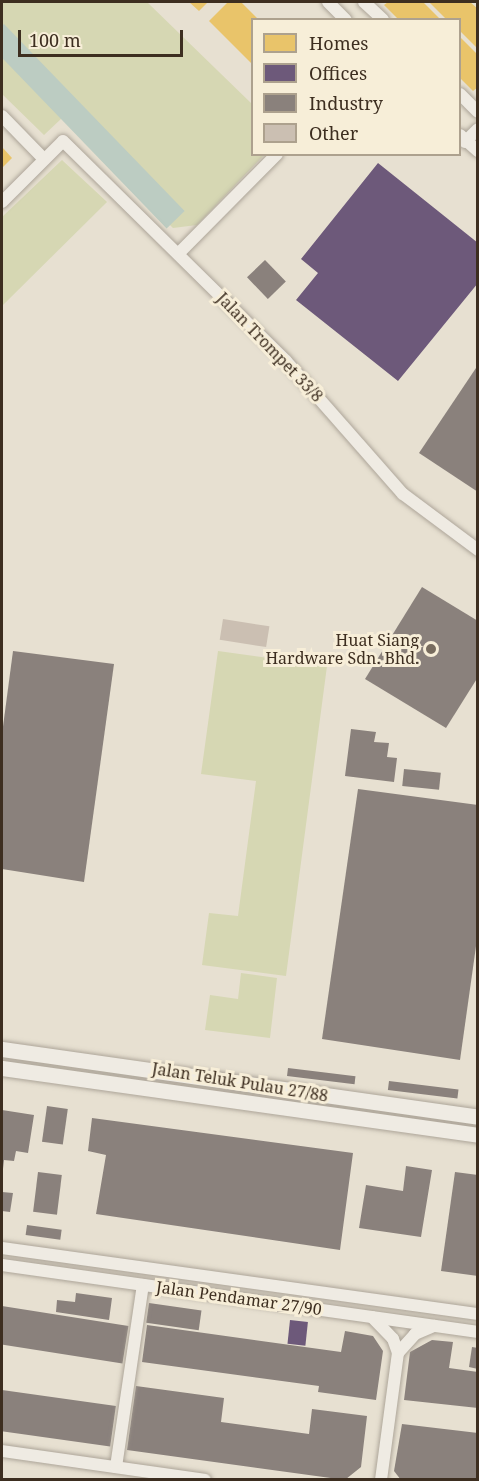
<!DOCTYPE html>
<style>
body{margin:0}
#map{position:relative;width:479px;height:1481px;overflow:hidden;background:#e7e0d1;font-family:"Noto Serif",serif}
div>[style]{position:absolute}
.green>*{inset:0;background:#d6d7b3}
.water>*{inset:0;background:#bcccc2;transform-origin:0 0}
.homes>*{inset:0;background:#e9c46a}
.offices>*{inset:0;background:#6d597a;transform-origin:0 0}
.industry>*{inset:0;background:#8a817c;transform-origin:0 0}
.building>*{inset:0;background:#cbbfb2;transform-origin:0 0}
.roads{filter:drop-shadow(0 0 2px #ada599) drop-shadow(0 0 2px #ada599)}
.minor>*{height:12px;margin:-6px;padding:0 6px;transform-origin:6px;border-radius:6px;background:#efebe3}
.tertiary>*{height:15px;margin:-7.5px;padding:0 7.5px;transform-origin:7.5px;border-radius:7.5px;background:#efebe3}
.dots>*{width:16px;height:16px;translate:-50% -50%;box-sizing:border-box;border:3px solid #f7eed8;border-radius:50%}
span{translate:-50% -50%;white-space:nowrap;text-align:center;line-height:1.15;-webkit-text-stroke:6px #f7eed8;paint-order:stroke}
.street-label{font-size:16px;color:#3d2e20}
.poi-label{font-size:16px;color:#3d2e20}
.right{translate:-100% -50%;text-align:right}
.frame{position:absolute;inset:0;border:3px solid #3d2e20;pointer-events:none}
.legend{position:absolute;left:251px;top:18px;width:210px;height:138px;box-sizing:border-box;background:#f7eed8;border:2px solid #ada18e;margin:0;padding:8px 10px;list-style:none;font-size:18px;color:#3d2e20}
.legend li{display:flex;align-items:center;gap:12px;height:30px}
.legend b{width:30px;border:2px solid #ada18e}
.scale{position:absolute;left:18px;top:30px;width:165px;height:27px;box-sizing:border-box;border:3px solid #3d2e20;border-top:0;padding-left:8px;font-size:18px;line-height:21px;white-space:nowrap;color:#3d2e20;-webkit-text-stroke:4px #f7eed8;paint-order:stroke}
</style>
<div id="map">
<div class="green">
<div style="clip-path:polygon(2px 2px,147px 2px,252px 104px,252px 154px,264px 155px,197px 225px,173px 228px,62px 118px,44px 135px,2px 94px)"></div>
<div style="clip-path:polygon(62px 160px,107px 202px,2px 306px,2px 217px)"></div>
<div style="clip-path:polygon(218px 651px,327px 666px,286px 976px,202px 965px,209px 913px,238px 916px,256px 781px,201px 774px)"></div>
<div style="clip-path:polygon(241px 973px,277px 978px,270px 1038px,205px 1030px,210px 995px,238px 999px)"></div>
</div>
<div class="water">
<div style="left:4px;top:24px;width:260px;height:25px;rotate:46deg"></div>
</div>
<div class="homes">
<div style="clip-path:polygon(189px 2px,208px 2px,199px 11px)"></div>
<div style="clip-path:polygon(228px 2px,241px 2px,259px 20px,252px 20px,252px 64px,209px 21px)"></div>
<div style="clip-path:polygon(388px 2px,423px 2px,441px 20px,399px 20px,384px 5px)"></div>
<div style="clip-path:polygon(429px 2px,470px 2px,478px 9px,478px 49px,460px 31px,460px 20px,447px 20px)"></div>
<div style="clip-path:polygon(460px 37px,478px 55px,478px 87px,473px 91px,460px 78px)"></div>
<div style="clip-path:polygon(2px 147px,12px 158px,2px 168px)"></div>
</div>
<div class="offices">
<div style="clip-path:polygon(378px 163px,478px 243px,478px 283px,398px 381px,296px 300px,318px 273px,301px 259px)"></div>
<div style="left:290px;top:1320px;width:18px;height:24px;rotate:6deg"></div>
</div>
<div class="industry">
<div style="left:265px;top:260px;width:30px;height:25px;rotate:46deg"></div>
<div style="clip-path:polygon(478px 365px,478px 492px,419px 453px)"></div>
<div style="clip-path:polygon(422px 587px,478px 621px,478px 677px,446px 728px,365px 679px)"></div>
<div style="clip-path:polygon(13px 651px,114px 664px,84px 882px,2px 869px,2px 734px)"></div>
<div style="clip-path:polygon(351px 729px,376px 732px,374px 742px,389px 743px,387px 757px,397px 758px,394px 782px,345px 776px)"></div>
<div style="left:404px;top:769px;width:37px;height:17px;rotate:6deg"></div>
<div style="clip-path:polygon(358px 789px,478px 805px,478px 932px,460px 1060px,322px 1039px)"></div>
<div style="left:288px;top:1068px;width:68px;height:8px;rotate:7deg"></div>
<div style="left:389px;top:1081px;width:70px;height:9px;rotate:7deg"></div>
<div style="left:47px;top:1106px;width:21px;height:36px;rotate:8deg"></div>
<div style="clip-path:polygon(2px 1110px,34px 1115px,28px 1153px,16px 1151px,14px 1161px,4px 1160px,3px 1169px)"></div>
<div style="clip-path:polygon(92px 1118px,353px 1153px,340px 1250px,96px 1214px,106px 1155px,88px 1151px)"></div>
<div style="clip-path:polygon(406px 1166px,432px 1170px,421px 1237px,359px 1228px,366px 1185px,403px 1191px)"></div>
<div style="left:38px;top:1172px;width:24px;height:40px;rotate:7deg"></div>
<div style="clip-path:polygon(455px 1172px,478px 1175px,478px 1276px,441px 1271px)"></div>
<div style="clip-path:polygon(2px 1192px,13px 1193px,10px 1212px,2px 1211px)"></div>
<div style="left:27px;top:1225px;width:35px;height:10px;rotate:8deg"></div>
<div style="clip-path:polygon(76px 1293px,112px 1298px,109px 1320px,56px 1312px,57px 1300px,75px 1302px)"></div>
<div style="left:149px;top:1303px;width:53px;height:20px;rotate:8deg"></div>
<div style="left:2px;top:1306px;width:128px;height:38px;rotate:9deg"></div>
<div style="clip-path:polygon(147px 1325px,341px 1352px,345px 1331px,373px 1336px,383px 1351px,376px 1400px,318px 1392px,319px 1386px,142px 1362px)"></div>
<div style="clip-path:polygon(432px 1340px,453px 1342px,449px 1368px,478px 1372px,478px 1408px,404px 1400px,410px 1352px)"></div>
<div style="clip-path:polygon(472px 1347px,478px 1348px,478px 1369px,469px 1367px)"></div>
<div style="clip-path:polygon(136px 1386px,224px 1398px,221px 1422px,309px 1434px,312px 1409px,367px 1416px,361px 1467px,346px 1479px,338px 1479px,127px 1450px)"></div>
<div style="left:2px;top:1390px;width:115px;height:41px;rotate:8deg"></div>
<div style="clip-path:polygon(402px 1424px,478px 1433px,478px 1480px,401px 1480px,394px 1471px)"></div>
</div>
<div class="building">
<div style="left:223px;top:619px;width:47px;height:21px;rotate:9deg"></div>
</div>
<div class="roads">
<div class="minor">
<div style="left:328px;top:2px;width:25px;rotate:45deg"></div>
<div style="left:364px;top:2px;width:26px;rotate:43deg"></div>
<div style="left:460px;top:94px;width:25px;rotate:45deg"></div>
<div style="left:2px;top:116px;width:60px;rotate:45.7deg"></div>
<div style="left:460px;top:135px;width:24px;rotate:42deg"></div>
<div style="left:465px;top:142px;width:18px;rotate:-45deg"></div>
<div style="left:2px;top:202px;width:86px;rotate:-45deg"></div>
<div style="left:63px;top:141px;width:313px;rotate:44.6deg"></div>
<div style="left:286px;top:361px;width:177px;rotate:48.7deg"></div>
<div style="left:403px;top:494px;width:94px;rotate:36.7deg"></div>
<div style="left:179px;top:253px;width:139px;rotate:-45.3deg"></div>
<div style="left:2px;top:1248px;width:481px;rotate:7.9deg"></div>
<div style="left:2px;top:1265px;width:481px;rotate:8deg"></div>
<div style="left:372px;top:1317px;width:30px;rotate:46deg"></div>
<div style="left:393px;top:1339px;width:15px;rotate:70deg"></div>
<div style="left:2px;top:1451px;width:205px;rotate:8.1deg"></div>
<div style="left:116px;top:1467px;width:184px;rotate:-81.6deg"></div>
<div style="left:381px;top:1480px;width:128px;rotate:-82.4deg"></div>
<div style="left:398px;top:1353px;width:25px;rotate:-48deg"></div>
<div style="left:415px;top:1334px;width:21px;rotate:-23deg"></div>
</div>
<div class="tertiary">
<div style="left:2px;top:1049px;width:481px;rotate:8.1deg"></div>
<div style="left:2px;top:1068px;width:481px;rotate:8deg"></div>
</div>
</div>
<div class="dots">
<div style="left:431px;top:649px;background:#786c5e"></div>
</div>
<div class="street-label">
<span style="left:270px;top:347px;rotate:46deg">Jalan Trompet 33/8</span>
<span style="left:240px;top:1082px;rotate:9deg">Jalan Teluk Pulau 27/88</span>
<span style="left:239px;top:1298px;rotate:8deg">Jalan Pendamar 27/90</span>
</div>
<div class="poi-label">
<span class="right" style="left:419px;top:649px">Huat Siang<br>Hardware Sdn. Bhd.</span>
</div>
<div class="frame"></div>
<ul class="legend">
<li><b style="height:16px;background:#e9c46a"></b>Homes</li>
<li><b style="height:16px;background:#6d597a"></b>Offices</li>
<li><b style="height:16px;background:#8a817c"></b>Industry</li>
<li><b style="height:16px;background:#cbbfb2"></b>Other</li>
</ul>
<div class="scale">100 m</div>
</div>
